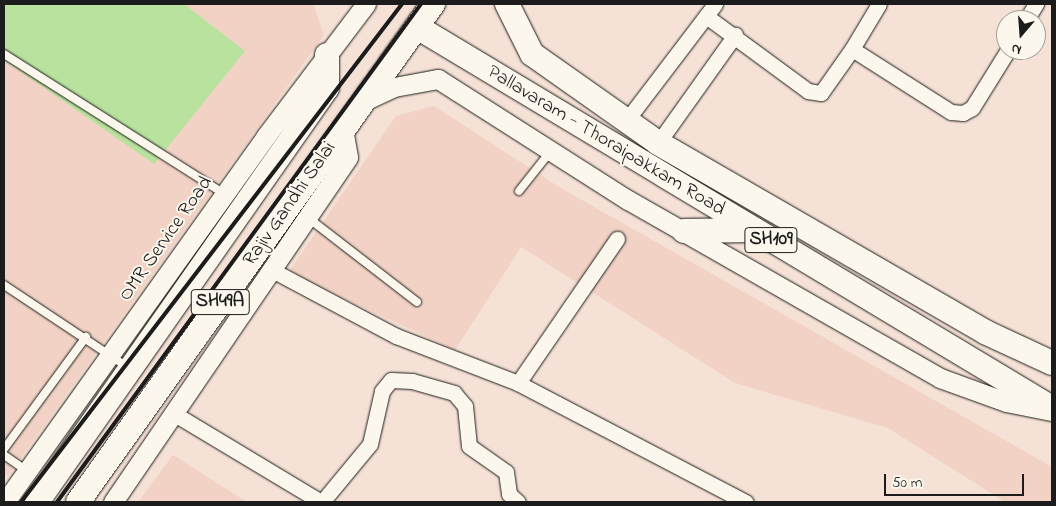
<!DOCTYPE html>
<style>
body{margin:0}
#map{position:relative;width:1056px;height:506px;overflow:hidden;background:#f5e1d5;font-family:"Indie Flower",sans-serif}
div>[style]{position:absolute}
.built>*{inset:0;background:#f1d2c4}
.green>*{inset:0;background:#b9e29e}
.roads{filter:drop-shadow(0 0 1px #1c1c1c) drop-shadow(0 0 1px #1c1c1c)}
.service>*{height:8px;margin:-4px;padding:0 4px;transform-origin:4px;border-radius:4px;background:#fbf7ec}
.minor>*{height:15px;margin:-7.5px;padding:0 7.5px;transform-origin:7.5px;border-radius:7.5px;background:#fbf7ec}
.tertiary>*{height:19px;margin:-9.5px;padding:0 9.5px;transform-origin:9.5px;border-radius:9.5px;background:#fbf7ec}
.primary>*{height:24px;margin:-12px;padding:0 12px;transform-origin:12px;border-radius:12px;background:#fbf7ec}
.rail>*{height:4px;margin:-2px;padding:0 2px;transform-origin:2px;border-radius:2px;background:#1c1c1c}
span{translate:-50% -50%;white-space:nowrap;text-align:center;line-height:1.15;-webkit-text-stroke:4px #fbf7ec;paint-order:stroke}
.shield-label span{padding:1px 4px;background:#fbf7ec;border:1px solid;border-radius:4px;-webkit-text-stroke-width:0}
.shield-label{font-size:19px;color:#1c1c1c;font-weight:700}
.street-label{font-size:20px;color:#1c1c1c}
.frame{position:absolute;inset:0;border:5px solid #1c1c1c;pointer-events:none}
.north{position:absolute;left:996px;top:10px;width:50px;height:50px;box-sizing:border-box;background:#fbf7ec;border:1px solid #a29f99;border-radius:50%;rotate:198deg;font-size:14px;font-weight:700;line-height:20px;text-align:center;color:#1c1c1c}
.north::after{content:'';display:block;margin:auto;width:18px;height:22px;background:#1c1c1c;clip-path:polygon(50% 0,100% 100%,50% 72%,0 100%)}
.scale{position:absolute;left:884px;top:474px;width:140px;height:22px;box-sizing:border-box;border:2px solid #1c1c1c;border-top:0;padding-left:6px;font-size:15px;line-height:18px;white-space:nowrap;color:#1c1c1c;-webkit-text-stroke:4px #fbf7ec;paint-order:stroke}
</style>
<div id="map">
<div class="built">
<div style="clip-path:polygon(4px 4px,313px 4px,324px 35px,8px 476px,4px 473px)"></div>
<div style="clip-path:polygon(434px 106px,559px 187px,1052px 467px,1052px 502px,1005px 502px,888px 428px,735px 383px,521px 247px,455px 350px,288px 273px,396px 116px)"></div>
<div style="clip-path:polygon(173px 455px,247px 502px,138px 502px)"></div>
</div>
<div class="green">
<div style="clip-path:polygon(4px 4px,184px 4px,245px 51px,154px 164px,4px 60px)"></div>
</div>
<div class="roads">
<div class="service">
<div style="left:4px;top:54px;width:262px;rotate:32.4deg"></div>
<div style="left:519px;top:191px;width:50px;rotate:-51.5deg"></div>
<div style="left:307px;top:217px;width:139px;rotate:37.7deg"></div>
<div style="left:4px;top:285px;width:150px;rotate:33.6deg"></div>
<div style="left:4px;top:449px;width:139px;rotate:-53.8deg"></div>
<div style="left:4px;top:455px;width:28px;rotate:35deg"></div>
</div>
<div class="minor">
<div style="left:706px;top:16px;width:127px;rotate:36.3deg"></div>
<div style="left:808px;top:91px;width:13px;rotate:9deg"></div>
<div style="left:821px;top:93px;width:54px;rotate:-54.8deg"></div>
<div style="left:852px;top:49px;width:117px;rotate:32.5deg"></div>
<div style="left:951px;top:112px;width:12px;rotate:5deg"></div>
<div style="left:963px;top:113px;width:10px;rotate:-29deg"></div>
<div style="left:972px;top:108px;width:68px;rotate:-58.2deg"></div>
<div style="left:1026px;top:20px;width:19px;rotate:-58deg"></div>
<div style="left:852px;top:49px;width:52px;rotate:-59deg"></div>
<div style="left:626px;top:121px;width:147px;rotate:-52.7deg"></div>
<div style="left:658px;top:143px;width:133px;rotate:-54.5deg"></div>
<div style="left:270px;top:269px;width:143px;rotate:28deg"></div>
<div style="left:396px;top:336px;width:131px;rotate:21.1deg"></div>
<div style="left:518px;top:383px;width:257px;rotate:27.6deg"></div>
<div style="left:518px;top:383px;width:175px;rotate:-55.5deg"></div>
<div style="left:173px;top:413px;width:173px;rotate:31deg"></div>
<div style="left:322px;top:502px;width:75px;rotate:-50.4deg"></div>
<div style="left:370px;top:444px;width:54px;rotate:-77.2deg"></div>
<div style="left:382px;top:391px;width:14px;rotate:-51deg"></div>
<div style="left:391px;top:380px;width:21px;rotate:3deg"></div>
<div style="left:412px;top:381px;width:44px;rotate:15.9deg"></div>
<div style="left:454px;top:393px;width:17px;rotate:50deg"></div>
<div style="left:465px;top:406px;width:40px;rotate:84.3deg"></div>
<div style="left:469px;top:446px;width:45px;rotate:35.1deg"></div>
<div style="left:506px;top:472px;width:22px;rotate:82deg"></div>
<div style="left:509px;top:494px;width:12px;rotate:42deg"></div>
</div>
<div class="tertiary">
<div style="left:362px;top:102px;width:35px;rotate:-25deg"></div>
<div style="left:394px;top:87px;width:45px;rotate:-10.3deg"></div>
<div style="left:438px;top:79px;width:225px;rotate:32.5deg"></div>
<div style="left:628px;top:200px;width:359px;rotate:29.7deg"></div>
<div style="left:940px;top:378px;width:70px;rotate:20deg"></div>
<div style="left:1006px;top:402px;width:46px;rotate:11.3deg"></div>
<div style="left:5px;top:502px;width:450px;rotate:-54.5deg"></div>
<div style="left:266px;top:136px;width:166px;rotate:-52.9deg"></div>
<div style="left:113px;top:502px;width:417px;rotate:-55.7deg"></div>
<div style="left:348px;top:157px;width:29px;rotate:-100deg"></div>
</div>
<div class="primary">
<div style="left:507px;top:4px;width:56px;rotate:63.4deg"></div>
<div style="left:532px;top:54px;width:154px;rotate:35.2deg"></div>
<div style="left:658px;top:143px;width:378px;rotate:30deg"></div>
<div style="left:985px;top:332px;width:74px;rotate:24.8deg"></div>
<div style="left:417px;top:27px;width:741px;rotate:30.96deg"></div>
<div style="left:684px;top:231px;width:71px;rotate:-0.8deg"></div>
<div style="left:37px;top:502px;width:505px;rotate:-54.99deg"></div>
<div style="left:327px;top:88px;width:33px;rotate:-90deg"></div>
<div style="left:78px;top:502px;width:612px;rotate:-54.52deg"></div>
</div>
</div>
<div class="rail">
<div style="left:21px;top:502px;width:627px;rotate:-52.58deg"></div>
<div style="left:57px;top:502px;width:617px;rotate:-53.84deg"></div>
</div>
<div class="shield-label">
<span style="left:771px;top:240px">SH109</span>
<span style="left:220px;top:302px">SH49A</span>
</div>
<div class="street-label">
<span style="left:606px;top:141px;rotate:31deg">Pallavaram - Thoraipakkam Road</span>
<span style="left:290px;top:204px;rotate:-55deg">Rajiv Gandhi Salai</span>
<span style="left:166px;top:239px;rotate:-55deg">OMR Service Road</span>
</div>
<div class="frame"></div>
<div class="north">N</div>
<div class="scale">50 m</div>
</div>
